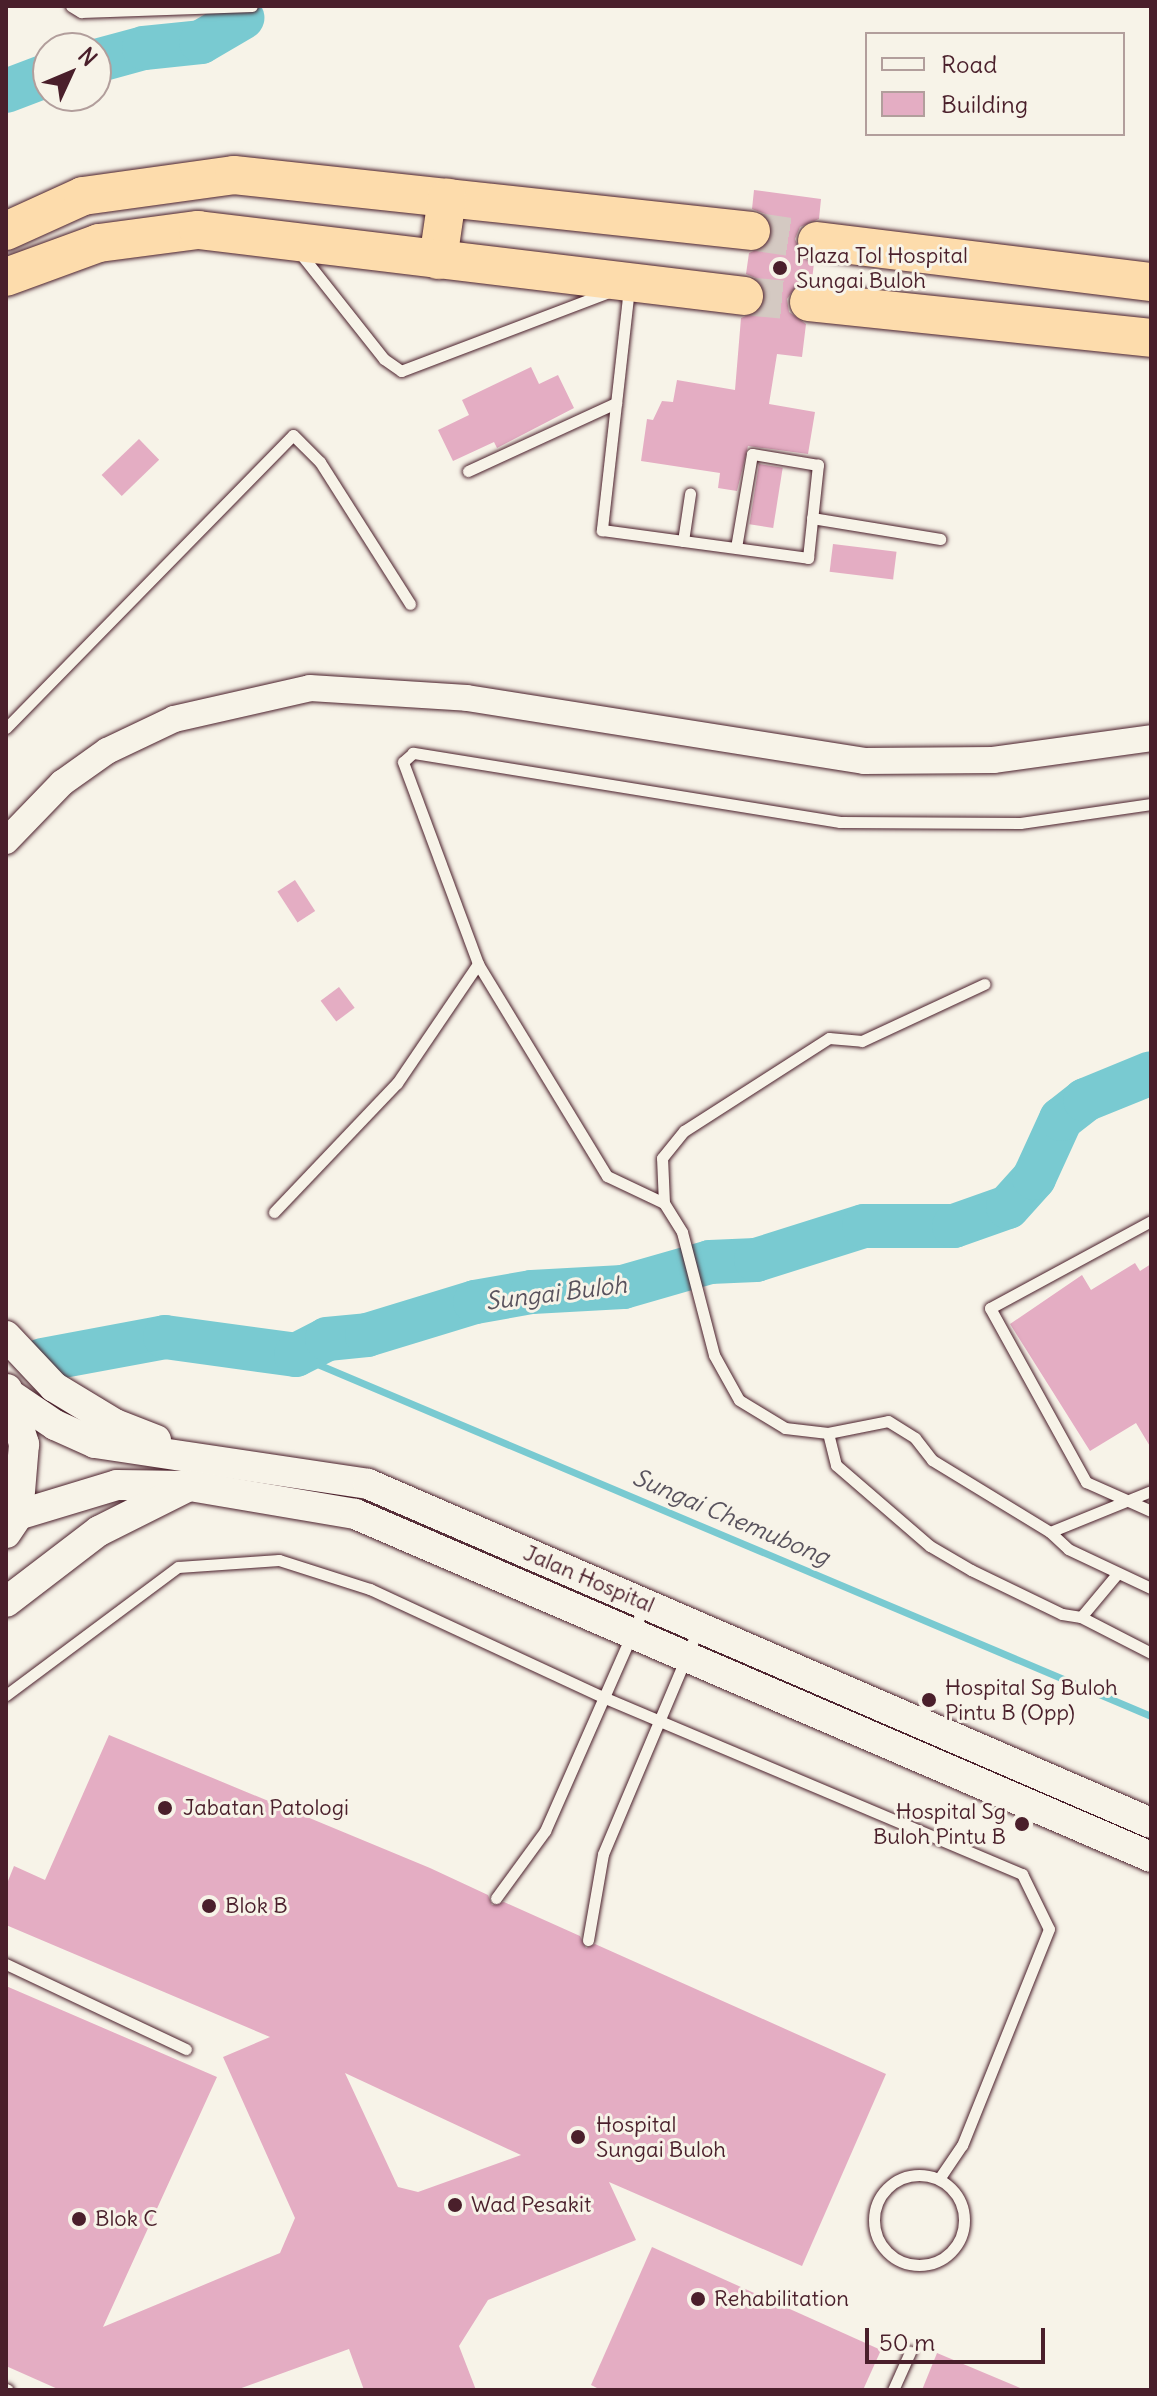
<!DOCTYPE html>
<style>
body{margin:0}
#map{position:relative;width:1157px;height:2396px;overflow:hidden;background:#f7f3e8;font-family:Delius,sans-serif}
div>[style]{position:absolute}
.stream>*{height:7px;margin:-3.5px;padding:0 3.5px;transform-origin:3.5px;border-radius:3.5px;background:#79cad1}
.river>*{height:44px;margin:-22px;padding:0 22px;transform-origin:22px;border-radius:22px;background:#79cad1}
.building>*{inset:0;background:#e4adc3;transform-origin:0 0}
.motorway-tunnel>*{height:38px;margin-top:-19px;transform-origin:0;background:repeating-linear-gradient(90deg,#d4c9c2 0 38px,transparent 0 57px)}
.roads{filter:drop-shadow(0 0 2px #4a1f2b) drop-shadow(0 0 2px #4a1f2b)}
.service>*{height:11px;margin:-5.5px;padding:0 5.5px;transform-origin:5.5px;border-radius:5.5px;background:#f7f3e8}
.service>.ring{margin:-5.5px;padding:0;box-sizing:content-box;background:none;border:11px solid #f7f3e8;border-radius:50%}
.tertiary>*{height:26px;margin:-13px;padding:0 13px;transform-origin:13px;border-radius:13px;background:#f7f3e8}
.secondary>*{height:30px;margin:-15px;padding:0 15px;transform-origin:15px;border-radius:15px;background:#f7f3e8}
.motorway>*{height:38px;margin:-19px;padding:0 19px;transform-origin:19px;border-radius:19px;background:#fddcac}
.dots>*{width:22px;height:22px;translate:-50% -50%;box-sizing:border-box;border:4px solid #f7f3e8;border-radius:50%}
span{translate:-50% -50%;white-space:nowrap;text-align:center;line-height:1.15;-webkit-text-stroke:6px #f7f3e8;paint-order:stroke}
.poi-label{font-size:22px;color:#4a1f2b}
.left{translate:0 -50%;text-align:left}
.right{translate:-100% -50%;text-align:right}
.street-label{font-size:22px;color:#4a1f2b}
.water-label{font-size:24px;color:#58525d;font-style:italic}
.frame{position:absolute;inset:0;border:8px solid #4a1f2b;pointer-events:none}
.legend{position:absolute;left:865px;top:32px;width:260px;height:104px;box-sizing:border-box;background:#f7f3e8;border:2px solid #b29e9c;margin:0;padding:10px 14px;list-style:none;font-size:24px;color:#4a1f2b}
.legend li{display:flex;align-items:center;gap:16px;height:40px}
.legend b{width:40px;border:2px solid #b29e9c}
.north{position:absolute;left:32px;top:32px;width:80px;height:80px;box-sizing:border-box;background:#f7f3e8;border:2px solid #b29e9c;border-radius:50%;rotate:46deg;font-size:22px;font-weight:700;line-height:32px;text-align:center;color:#4a1f2b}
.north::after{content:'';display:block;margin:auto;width:28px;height:36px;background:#4a1f2b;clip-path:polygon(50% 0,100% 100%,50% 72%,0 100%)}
.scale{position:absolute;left:865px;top:2328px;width:180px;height:36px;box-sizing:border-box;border:4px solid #4a1f2b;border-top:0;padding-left:10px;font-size:24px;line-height:28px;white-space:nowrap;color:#4a1f2b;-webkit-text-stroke:6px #f7f3e8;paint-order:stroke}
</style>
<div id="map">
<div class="stream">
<div style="left:296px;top:1355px;width:928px;rotate:22.89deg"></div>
</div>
<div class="river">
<div style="left:96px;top:61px;width:50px;rotate:-15.2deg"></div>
<div style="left:144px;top:48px;width:57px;rotate:-6deg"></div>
<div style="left:201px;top:42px;width:48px;rotate:-30.3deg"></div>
<div style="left:6px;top:91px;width:45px;rotate:-20.9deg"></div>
<div style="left:42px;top:1360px;width:125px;rotate:-10.6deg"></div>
<div style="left:165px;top:1337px;width:132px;rotate:7.8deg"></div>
<div style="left:296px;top:1355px;width:35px;rotate:-27deg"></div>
<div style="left:327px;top:1339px;width:40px;rotate:-5.7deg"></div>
<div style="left:367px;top:1335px;width:113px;rotate:-17deg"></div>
<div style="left:475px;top:1302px;width:58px;rotate:-10deg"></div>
<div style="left:532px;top:1292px;width:91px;rotate:-3.1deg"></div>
<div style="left:623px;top:1287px;width:91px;rotate:-16deg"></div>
<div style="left:710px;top:1262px;width:46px;rotate:-2.5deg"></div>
<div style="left:756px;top:1260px;width:113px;rotate:-17.5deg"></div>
<div style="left:864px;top:1226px;width:90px"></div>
<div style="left:954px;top:1226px;width:57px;rotate:-19.4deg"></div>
<div style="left:1008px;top:1207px;width:39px;rotate:-48deg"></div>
<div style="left:1034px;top:1178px;width:65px;rotate:-65.4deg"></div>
<div style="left:1061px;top:1119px;width:31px;rotate:-38deg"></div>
<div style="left:1085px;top:1100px;width:71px;rotate:-22.2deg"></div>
</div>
<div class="building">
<div style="clip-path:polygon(754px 190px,821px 199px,819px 219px,800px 227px,795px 239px,803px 258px,814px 263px,812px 280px,799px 282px,787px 299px,789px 312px,806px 324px,802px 357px,777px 354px,769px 404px,815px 412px,808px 454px,748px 446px,737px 491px,718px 488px,720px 473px,641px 461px,647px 419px,653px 420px,662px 401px,673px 402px,677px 380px,735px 390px,741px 318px,761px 310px,766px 298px,758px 279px,746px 274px,749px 253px,768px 245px,773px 233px,765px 214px,752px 209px)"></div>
<div style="clip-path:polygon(531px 367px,539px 384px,558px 375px,574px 408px,497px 448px,494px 442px,453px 461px,438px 430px,469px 415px,462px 400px)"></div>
<div style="left:139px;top:439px;width:29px;height:52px;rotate:46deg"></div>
<div style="left:759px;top:464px;width:24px;height:61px;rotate:9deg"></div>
<div style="left:833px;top:544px;width:64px;height:28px;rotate:7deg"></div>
<div style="left:295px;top:880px;width:37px;height:21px;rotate:57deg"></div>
<div style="left:339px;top:987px;width:26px;height:23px;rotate:53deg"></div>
<div style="clip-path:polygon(1135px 1263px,1140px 1271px,1151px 1264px,1151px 1448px,1136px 1423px,1090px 1451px,1010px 1324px,1082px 1275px,1091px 1290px)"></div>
<div style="clip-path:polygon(evenodd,109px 1735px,430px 1868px,488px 1895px,492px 1905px,504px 1902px,580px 1936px,586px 1948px,595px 1944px,886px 2074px,802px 2266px,609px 2182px,636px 2240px,488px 2300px,459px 2346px,476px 2390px,364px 2390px,349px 2349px,236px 2390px,60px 2390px,6px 2366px,6px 1986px,217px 2077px,103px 2327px,280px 2253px,295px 2218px,223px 2057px,270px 2037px,6px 1925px,6px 1886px,14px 1866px,45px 1880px,109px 1735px,345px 2073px,521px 2155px,418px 2192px,398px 2187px,345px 2073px)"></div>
<div style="clip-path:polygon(652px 2247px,881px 2350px,863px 2390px,601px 2390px,591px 2385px)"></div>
<div style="clip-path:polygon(937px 2353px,1025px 2390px,922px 2390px)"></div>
</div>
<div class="motorway-tunnel">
<div style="left:751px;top:231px;width:67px;rotate:8.6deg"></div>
<div style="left:744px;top:296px;width:65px;rotate:5.3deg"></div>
</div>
<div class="roads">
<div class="service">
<div style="left:71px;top:6px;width:12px;rotate:31deg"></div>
<div style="left:81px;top:12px;width:171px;rotate:-2deg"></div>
<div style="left:300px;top:253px;width:135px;rotate:51.6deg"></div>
<div style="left:384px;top:359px;width:21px;rotate:35deg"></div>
<div style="left:401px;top:371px;width:222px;rotate:-20.8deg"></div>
<div style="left:629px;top:288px;width:244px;rotate:96.4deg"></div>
<div style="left:602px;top:530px;width:208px;rotate:7.7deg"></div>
<div style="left:808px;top:558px;width:94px;rotate:-83.9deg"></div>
<div style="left:818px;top:465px;width:67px;rotate:-170.5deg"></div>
<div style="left:752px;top:454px;width:95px;rotate:99.7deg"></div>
<div style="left:468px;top:471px;width:163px;rotate:-24.7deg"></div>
<div style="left:812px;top:518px;width:130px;rotate:9.3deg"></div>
<div style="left:683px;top:541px;width:48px;rotate:-81.5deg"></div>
<div style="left:6px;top:728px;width:410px;rotate:-45.6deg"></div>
<div style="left:293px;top:435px;width:38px;rotate:45deg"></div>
<div style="left:320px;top:462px;width:168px;rotate:57.6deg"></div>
<div style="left:1151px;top:804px;width:132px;rotate:171.7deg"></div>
<div style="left:1020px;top:823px;width:180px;rotate:-179.7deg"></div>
<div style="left:840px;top:822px;width:433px;rotate:-170.8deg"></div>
<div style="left:413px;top:753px;width:13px;rotate:138deg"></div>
<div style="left:403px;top:762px;width:215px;rotate:69.6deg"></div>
<div style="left:478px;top:964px;width:248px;rotate:58.7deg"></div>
<div style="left:607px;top:1176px;width:63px;rotate:25.3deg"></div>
<div style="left:664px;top:1203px;width:34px;rotate:58deg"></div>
<div style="left:682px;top:1232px;width:127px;rotate:75.4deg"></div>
<div style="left:714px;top:1355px;width:51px;rotate:60.9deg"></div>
<div style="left:739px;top:1400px;width:54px;rotate:31.3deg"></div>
<div style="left:785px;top:1428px;width:43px;rotate:6.6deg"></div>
<div style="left:828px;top:1433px;width:61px;rotate:-11.3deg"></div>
<div style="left:888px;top:1421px;width:32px;rotate:32deg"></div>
<div style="left:915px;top:1438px;width:28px;rotate:52deg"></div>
<div style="left:932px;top:1460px;width:138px;rotate:31.4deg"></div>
<div style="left:1050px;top:1532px;width:25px;rotate:43deg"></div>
<div style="left:1068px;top:1549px;width:92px;rotate:25.2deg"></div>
<div style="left:664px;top:1203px;width:45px;rotate:-92.5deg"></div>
<div style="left:662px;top:1158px;width:35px;rotate:-51deg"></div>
<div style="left:684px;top:1131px;width:172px;rotate:-32.7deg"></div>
<div style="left:829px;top:1038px;width:33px;rotate:5deg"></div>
<div style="left:862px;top:1041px;width:135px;rotate:-25deg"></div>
<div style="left:274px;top:1212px;width:178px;rotate:-46.4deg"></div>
<div style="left:397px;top:1083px;width:144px;rotate:-55.8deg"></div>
<div style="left:1151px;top:1221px;width:183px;rotate:151.6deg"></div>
<div style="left:990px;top:1308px;width:199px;rotate:61.1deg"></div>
<div style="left:1086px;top:1482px;width:71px;rotate:24deg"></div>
<div style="left:828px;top:1433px;width:33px;rotate:76deg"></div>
<div style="left:836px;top:1465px;width:124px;rotate:40.8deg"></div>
<div style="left:930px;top:1546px;width:48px;rotate:30.3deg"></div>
<div style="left:971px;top:1570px;width:101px;rotate:25.8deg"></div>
<div style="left:1062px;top:1614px;width:19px;rotate:9deg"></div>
<div style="left:1081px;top:1617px;width:56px;rotate:-50.1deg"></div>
<div style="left:1050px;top:1532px;width:109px;rotate:-22.1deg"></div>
<div style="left:1081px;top:1617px;width:79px;rotate:27.2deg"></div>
<div style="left:6px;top:1695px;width:214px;rotate:-36.7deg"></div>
<div style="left:178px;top:1567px;width:101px;rotate:-4deg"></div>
<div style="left:279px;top:1560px;width:96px;rotate:17.7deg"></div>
<div style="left:370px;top:1589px;width:257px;rotate:24.9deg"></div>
<div style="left:603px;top:1697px;width:455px;rotate:22.9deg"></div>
<div style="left:1022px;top:1874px;width:61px;rotate:63.9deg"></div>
<div style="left:1049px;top:1929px;width:233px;rotate:111.9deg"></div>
<div style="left:962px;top:2145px;width:41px;rotate:124.1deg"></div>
<div style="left:496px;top:1898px;width:83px;rotate:-53.8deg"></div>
<div style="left:545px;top:1831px;width:248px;rotate:-66.2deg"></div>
<div style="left:588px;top:1940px;width:87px;rotate:-80.1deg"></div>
<div style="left:603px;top:1854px;width:246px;rotate:-67.1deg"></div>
<div style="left:6px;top:1964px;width:199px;rotate:25.3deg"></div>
<div class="ring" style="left:874px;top:2175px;width:79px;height:79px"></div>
<div style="left:6px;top:2389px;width:2px;rotate:27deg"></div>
<div style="left:893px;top:2390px;width:42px;rotate:-65.9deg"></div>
</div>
<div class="tertiary">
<div style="left:6px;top:841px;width:81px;rotate:-46deg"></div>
<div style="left:62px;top:783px;width:55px;rotate:-35.4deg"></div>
<div style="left:107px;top:751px;width:74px;rotate:-25.5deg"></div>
<div style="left:174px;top:719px;width:139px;rotate:-12.8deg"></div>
<div style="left:310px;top:688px;width:157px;rotate:3.6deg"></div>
<div style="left:467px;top:698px;width:402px;rotate:9deg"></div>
<div style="left:864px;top:761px;width:129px;rotate:-0.4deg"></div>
<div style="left:993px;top:760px;width:160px;rotate:-7.9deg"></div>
</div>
<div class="secondary">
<div style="left:6px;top:1336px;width:70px;rotate:46.7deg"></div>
<div style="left:54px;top:1387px;width:71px;rotate:31.2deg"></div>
<div style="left:115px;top:1424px;width:44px;rotate:21.3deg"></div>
<div style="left:7px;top:1389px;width:58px;rotate:72.8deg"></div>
<div style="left:24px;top:1444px;width:71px;rotate:94.8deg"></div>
<div style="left:12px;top:1396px;width:52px;rotate:34deg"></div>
<div style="left:55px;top:1425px;width:44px;rotate:24.2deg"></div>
<div style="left:95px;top:1443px;width:276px;rotate:8.5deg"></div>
<div style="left:368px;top:1484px;width:853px;rotate:23.41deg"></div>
<div style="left:6px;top:1533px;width:22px;rotate:-56deg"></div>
<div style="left:18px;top:1515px;width:103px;rotate:-16.9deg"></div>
<div style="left:117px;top:1485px;width:73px;rotate:0.8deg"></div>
<div style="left:190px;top:1486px;width:167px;rotate:9.6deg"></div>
<div style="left:355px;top:1514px;width:867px;rotate:23.31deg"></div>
<div style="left:6px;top:1602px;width:117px;rotate:-37.4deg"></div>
<div style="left:99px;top:1531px;width:96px;rotate:-26.6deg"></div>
</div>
<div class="motorway">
<div style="left:6px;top:231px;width:85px;rotate:-24.4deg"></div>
<div style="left:83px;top:196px;width:152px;rotate:-7.9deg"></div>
<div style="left:234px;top:175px;width:520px;rotate:6.18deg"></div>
<div style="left:817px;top:241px;width:337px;rotate:7deg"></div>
<div style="left:438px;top:260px;width:63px;rotate:-81.7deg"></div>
<div style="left:6px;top:277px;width:99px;rotate:-20.1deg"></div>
<div style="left:99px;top:243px;width:100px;rotate:-7.5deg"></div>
<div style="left:198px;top:230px;width:550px;rotate:6.89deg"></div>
<div style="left:809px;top:302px;width:344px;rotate:6deg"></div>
</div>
</div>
<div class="dots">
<div style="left:780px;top:268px;background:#4a1f2b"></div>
<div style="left:929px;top:1700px;background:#4a1f2b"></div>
<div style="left:165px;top:1808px;background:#4a1f2b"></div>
<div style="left:1022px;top:1824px;background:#4a1f2b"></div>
<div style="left:209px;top:1906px;background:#4a1f2b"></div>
<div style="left:578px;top:2137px;background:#4a1f2b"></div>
<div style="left:455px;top:2205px;background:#4a1f2b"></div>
<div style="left:79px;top:2219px;background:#4a1f2b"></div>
<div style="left:698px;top:2299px;background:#4a1f2b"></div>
</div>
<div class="poi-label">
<span class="left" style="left:796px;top:268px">Plaza Tol Hospital<br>Sungai Buloh</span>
<span class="left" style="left:945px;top:1700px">Hospital Sg Buloh<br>Pintu B (Opp)</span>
<span class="left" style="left:183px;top:1808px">Jabatan Patologi</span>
<span class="right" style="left:1006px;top:1824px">Hospital Sg<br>Buloh Pintu B</span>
<span class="left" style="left:225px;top:1906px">Blok B</span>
<span class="left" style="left:596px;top:2137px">Hospital<br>Sungai Buloh</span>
<span class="left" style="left:471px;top:2205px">Wad Pesakit</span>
<span class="left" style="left:95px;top:2219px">Blok C</span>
<span class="left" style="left:714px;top:2299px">Rehabilitation</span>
</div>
<div class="street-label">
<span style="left:589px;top:1579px;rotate:23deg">Jalan Hospital</span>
</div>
<div class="water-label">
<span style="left:556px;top:1293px;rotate:-7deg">Sungai Buloh</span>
<span style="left:731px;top:1517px;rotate:23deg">Sungai Chemubong</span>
</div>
<div class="frame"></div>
<ul class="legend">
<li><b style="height:10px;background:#f7f3e8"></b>Road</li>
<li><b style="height:22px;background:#e4adc3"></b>Building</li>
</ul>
<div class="north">N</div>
<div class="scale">50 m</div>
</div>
